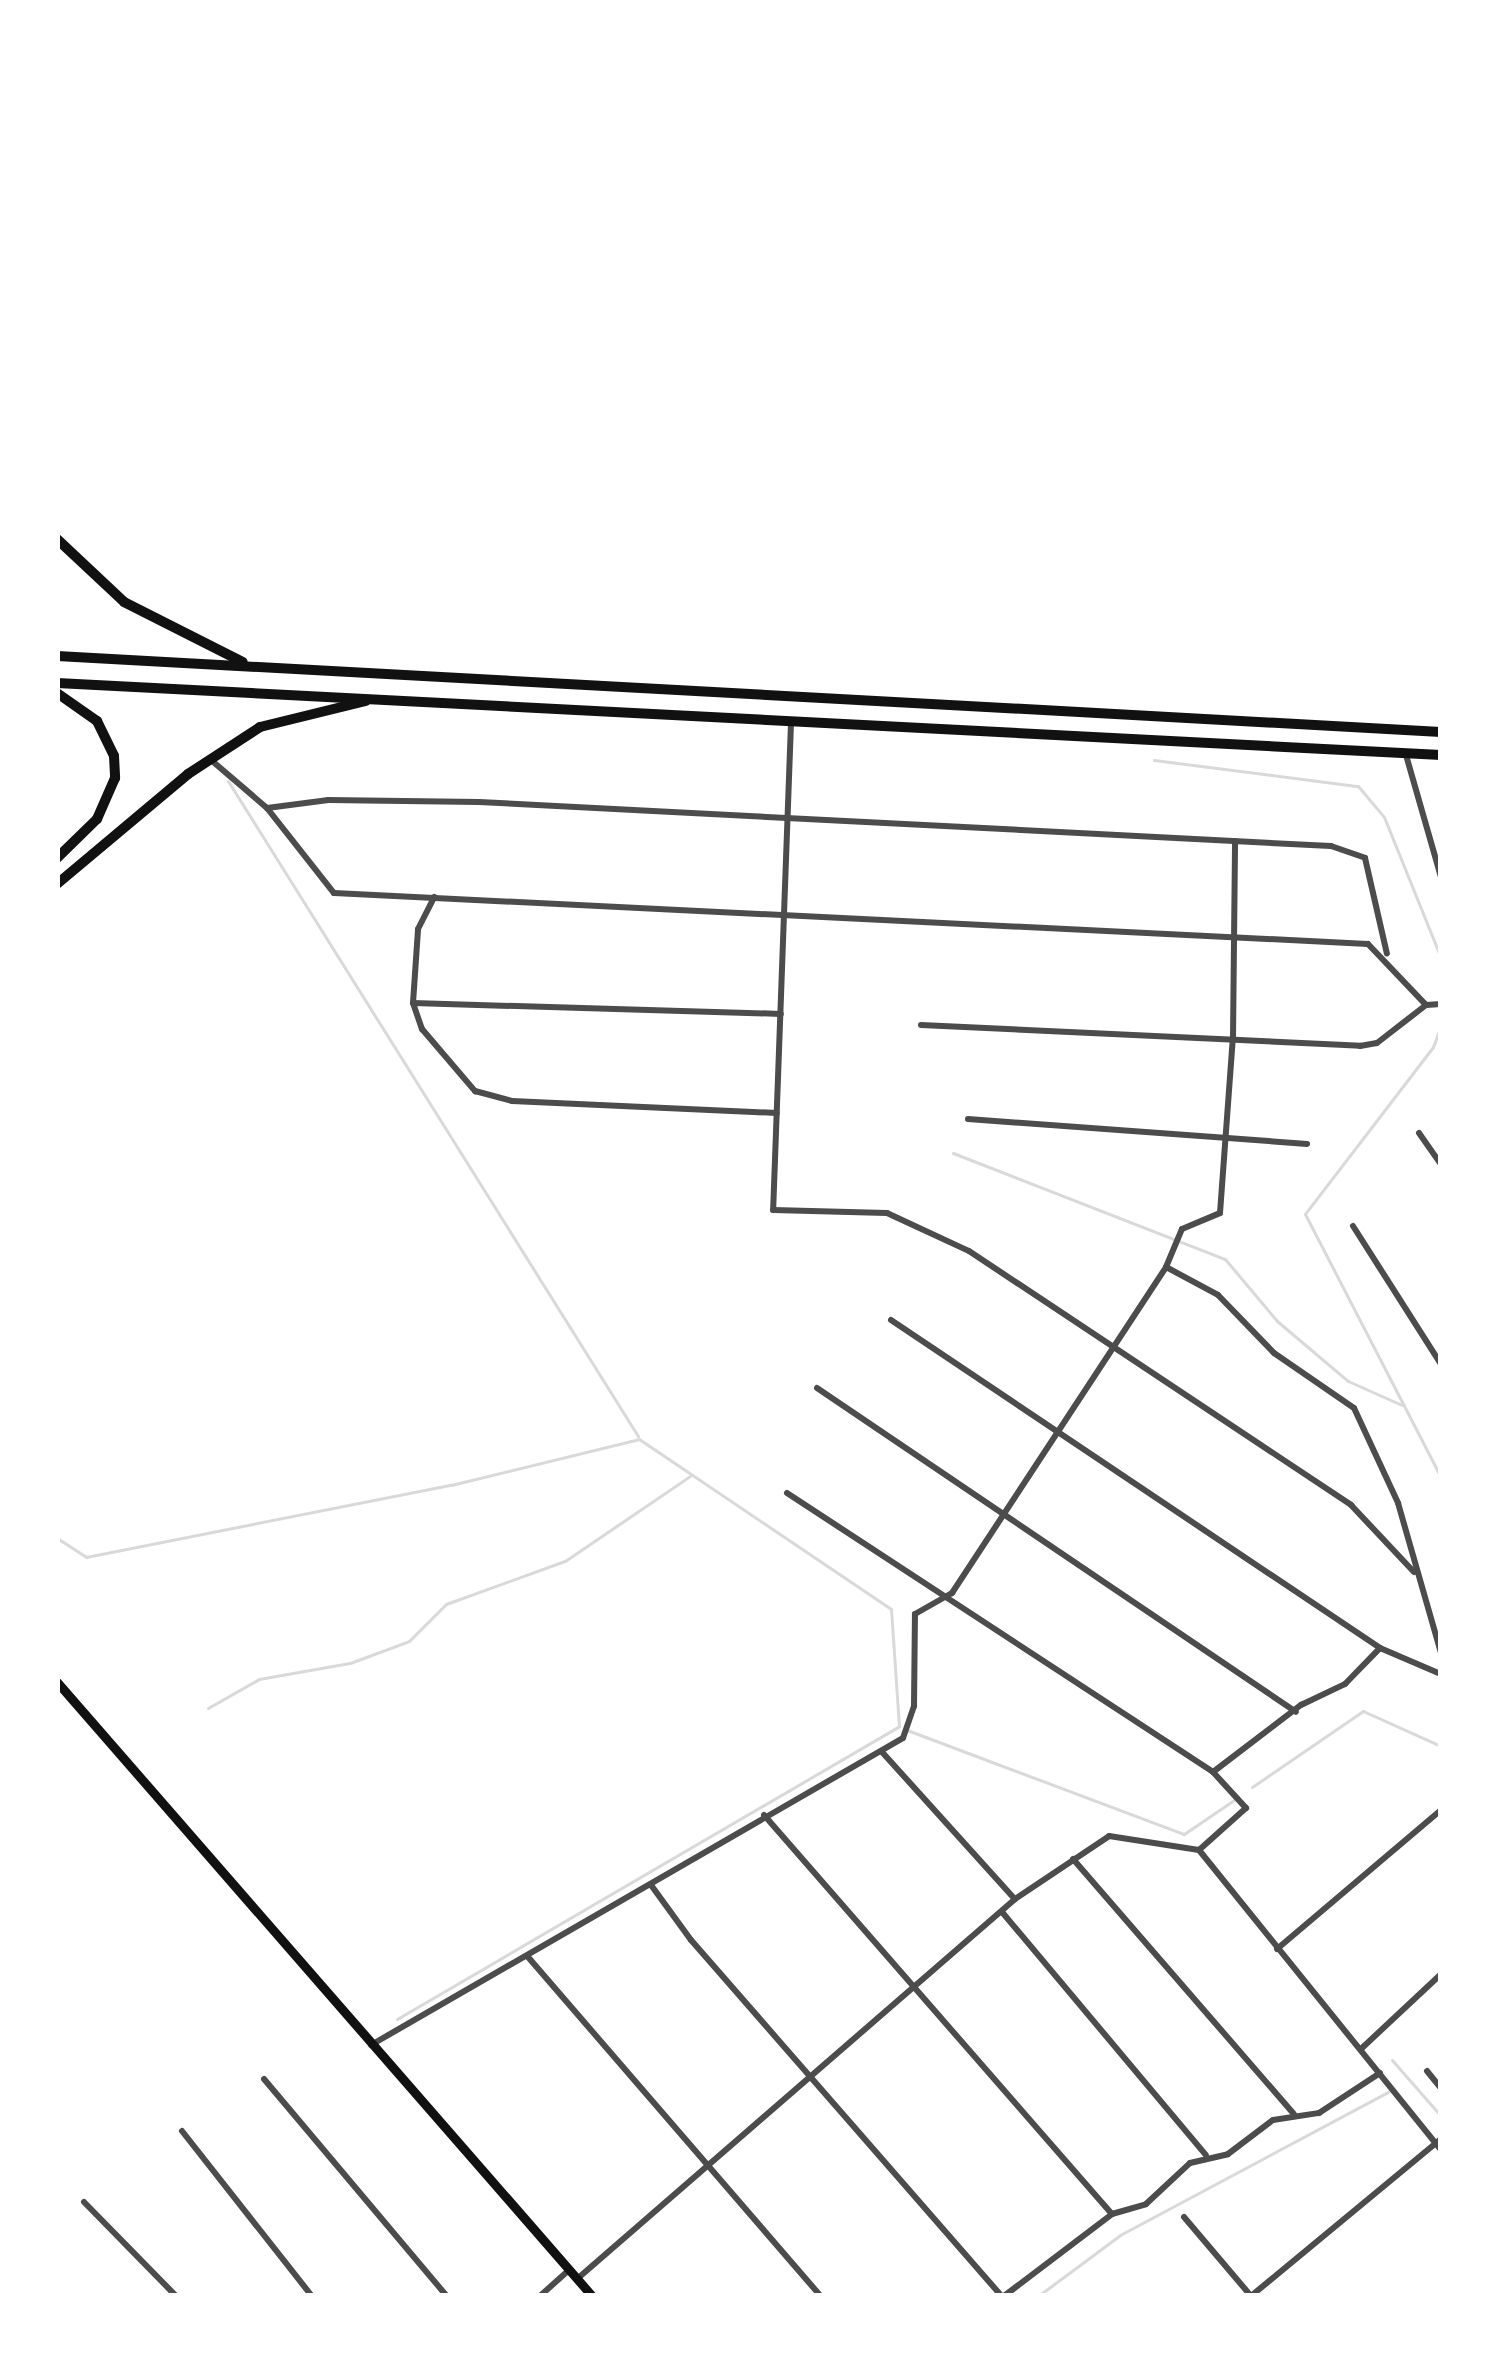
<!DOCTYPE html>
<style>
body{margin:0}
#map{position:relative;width:1498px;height:2353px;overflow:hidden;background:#fff;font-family:"PT Sans Narrow",sans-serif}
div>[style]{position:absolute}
.stream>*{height:3px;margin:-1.5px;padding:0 1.5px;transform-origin:1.5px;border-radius:1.5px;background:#d9d9d9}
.minor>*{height:6px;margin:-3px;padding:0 3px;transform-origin:3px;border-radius:3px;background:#4c4c4c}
.primary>*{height:9px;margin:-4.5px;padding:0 4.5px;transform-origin:4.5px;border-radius:4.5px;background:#111}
.trunk>*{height:10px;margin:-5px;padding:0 5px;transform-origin:5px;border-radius:5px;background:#111}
span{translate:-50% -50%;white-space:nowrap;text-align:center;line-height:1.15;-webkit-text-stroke:12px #fff;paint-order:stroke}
.frame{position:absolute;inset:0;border:60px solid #fff;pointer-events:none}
</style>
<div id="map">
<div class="stream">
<div style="left:1154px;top:760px;width:206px;rotate:7.3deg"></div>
<div style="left:1358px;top:786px;width:40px;rotate:50deg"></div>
<div style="left:1384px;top:817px;width:152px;rotate:68deg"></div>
<div style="left:228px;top:781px;width:773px;rotate:57.96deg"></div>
<div style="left:1441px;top:1025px;width:23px;rotate:110deg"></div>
<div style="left:1433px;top:1047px;width:210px;rotate:127.5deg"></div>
<div style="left:1305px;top:1214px;width:296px;rotate:62.7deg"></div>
<div style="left:953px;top:1153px;width:292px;rotate:21.3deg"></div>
<div style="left:1225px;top:1259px;width:81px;rotate:50deg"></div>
<div style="left:1277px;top:1321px;width:93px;rotate:40.2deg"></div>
<div style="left:1348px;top:1381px;width:59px;rotate:24deg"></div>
<div style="left:57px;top:1538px;width:35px;rotate:33deg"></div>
<div style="left:86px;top:1557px;width:372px;rotate:-11.2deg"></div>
<div style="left:451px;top:1485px;width:194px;rotate:-13.7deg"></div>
<div style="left:639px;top:1439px;width:304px;rotate:34deg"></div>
<div style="left:891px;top:1609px;width:118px;rotate:86.1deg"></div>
<div style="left:208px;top:1708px;width:59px;rotate:-29.6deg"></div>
<div style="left:259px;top:1679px;width:92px;rotate:-10deg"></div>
<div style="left:350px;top:1663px;width:63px;rotate:-20.4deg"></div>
<div style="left:409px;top:1641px;width:52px;rotate:-45deg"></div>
<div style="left:446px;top:1604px;width:127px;rotate:-19.9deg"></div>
<div style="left:565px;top:1561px;width:151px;rotate:-34.2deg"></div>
<div style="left:907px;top:1730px;width:296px;rotate:20.6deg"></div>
<div style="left:1184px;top:1834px;width:60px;rotate:-34.2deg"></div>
<div style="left:1252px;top:1787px;width:135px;rotate:-34.4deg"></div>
<div style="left:1363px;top:1711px;width:85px;rotate:24.2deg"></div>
<div style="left:397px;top:2019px;width:580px;rotate:-30.24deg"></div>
<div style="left:1392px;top:2060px;width:74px;rotate:48.8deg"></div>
<div style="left:1038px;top:2296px;width:102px;rotate:-36.6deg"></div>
<div style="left:1120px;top:2235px;width:304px;rotate:-28.1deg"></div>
</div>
<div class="minor">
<div style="left:791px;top:723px;width:487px;rotate:92.1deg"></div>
<div style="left:773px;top:1210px;width:114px;rotate:1.5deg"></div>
<div style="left:887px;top:1213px;width:90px;rotate:24.9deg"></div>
<div style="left:969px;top:1251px;width:459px;rotate:33.6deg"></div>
<div style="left:1351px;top:1505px;width:92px;rotate:46.8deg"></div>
<div style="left:1406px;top:755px;width:127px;rotate:74deg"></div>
<div style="left:211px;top:760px;width:74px;rotate:40.6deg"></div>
<div style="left:267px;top:808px;width:108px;rotate:51.8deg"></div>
<div style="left:334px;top:893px;width:1035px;rotate:2.82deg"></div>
<div style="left:1368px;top:944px;width:84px;rotate:46.4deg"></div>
<div style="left:267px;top:808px;width:62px;rotate:-7.5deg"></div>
<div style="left:328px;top:800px;width:151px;rotate:0.8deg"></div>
<div style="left:479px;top:802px;width:853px;rotate:2.96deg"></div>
<div style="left:1331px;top:846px;width:36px;rotate:19deg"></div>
<div style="left:1365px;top:858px;width:98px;rotate:77.1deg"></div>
<div style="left:413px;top:1003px;width:28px;rotate:71deg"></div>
<div style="left:422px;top:1029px;width:82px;rotate:49.5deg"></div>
<div style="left:475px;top:1091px;width:38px;rotate:15deg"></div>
<div style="left:512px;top:1101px;width:265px;rotate:2.6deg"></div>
<div style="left:413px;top:1003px;width:368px;rotate:1.7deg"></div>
<div style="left:413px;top:1003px;width:74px;rotate:-86.1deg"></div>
<div style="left:418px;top:929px;width:36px;rotate:-63deg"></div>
<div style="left:1426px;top:1005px;width:15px;rotate:-4deg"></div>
<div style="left:921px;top:1025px;width:440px;rotate:2.7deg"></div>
<div style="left:1360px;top:1046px;width:17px;rotate:-10deg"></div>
<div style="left:1377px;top:1043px;width:62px;rotate:-37.8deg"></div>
<div style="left:968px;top:1119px;width:340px;rotate:4.2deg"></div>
<div style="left:1419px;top:1133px;width:38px;rotate:55deg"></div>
<div style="left:1353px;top:1226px;width:164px;rotate:57.5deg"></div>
<div style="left:1166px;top:1267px;width:59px;rotate:28.3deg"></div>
<div style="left:1218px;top:1295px;width:81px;rotate:46deg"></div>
<div style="left:1274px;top:1353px;width:97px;rotate:34.5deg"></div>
<div style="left:1354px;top:1408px;width:105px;rotate:65.1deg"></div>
<div style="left:1398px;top:1503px;width:156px;rotate:74deg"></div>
<div style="left:891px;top:1320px;width:589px;rotate:33.85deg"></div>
<div style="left:1380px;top:1648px;width:66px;rotate:23.1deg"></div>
<div style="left:817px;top:1388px;width:578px;rotate:34.07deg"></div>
<div style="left:787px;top:1493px;width:509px;rotate:33.22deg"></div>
<div style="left:1213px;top:1772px;width:49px;rotate:47.5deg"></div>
<div style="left:1246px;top:1808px;width:63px;rotate:138.2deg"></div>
<div style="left:882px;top:1752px;width:198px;rotate:47.9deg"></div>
<div style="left:1213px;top:1772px;width:111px;rotate:-37.3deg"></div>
<div style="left:1301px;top:1705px;width:49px;rotate:-25.5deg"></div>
<div style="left:1345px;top:1684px;width:50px;rotate:-45.8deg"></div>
<div style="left:764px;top:1815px;width:529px;rotate:48.91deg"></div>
<div style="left:1073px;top:1859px;width:337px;rotate:49.1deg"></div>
<div style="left:651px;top:1885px;width:68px;rotate:54deg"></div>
<div style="left:691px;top:1940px;width:473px;rotate:48.9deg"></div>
<div style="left:1002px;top:1912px;width:317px;rotate:50deg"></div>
<div style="left:1277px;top:1949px;width:215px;rotate:-40.3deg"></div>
<div style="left:528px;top:1957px;width:448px;rotate:49.2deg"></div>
<div style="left:371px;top:2045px;width:614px;rotate:-29.99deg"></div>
<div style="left:903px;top:1738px;width:34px;rotate:-71deg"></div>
<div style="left:914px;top:1706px;width:92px;rotate:-89.4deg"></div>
<div style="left:915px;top:1614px;width:43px;rotate:-29.6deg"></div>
<div style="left:952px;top:1593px;width:390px;rotate:-56.7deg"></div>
<div style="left:1166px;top:1267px;width:41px;rotate:-67.2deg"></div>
<div style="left:1182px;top:1229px;width:41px;rotate:-22.8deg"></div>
<div style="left:1220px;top:1213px;width:175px;rotate:-85.8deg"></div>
<div style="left:1233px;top:1038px;width:197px;rotate:-89.4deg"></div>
<div style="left:1362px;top:2048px;width:108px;rotate:-43.1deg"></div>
<div style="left:1427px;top:2071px;width:22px;rotate:51deg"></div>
<div style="left:264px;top:2079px;width:284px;rotate:49.9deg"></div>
<div style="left:182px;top:2131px;width:210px;rotate:51.8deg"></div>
<div style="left:84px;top:2202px;width:132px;rotate:45.6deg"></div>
<div style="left:1184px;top:2217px;width:104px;rotate:49.7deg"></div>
<div style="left:577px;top:2279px;width:580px;rotate:-40.94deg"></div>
<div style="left:1015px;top:1899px;width:113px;rotate:-33.8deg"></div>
<div style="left:1109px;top:1836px;width:91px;rotate:8.8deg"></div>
<div style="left:1199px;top:1850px;width:385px;rotate:51.1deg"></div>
<div style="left:540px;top:2296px;width:39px;rotate:-42deg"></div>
<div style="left:1004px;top:2296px;width:136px;rotate:-37.2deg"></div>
<div style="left:1112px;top:2214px;width:35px;rotate:-16deg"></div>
<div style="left:1146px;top:2204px;width:60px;rotate:-43deg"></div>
<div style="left:1190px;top:2163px;width:39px;rotate:-13deg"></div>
<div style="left:1228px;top:2154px;width:56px;rotate:-37.1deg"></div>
<div style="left:1273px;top:2120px;width:47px;rotate:-8.7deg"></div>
<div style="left:1319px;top:2113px;width:73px;rotate:-33.3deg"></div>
<div style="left:1251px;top:2296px;width:246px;rotate:-39.6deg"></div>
</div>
<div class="primary">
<div style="left:57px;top:1682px;width:814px;rotate:48.93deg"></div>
</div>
<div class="trunk">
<div style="left:57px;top:539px;width:92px;rotate:43.2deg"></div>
<div style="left:124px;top:602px;width:133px;rotate:26.8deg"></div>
<div style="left:57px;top:656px;width:1386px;rotate:3.14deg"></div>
<div style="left:57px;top:683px;width:1386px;rotate:2.98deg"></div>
<div style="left:57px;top:693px;width:49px;rotate:35deg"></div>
<div style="left:97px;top:721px;width:39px;rotate:64deg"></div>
<div style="left:114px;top:756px;width:22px;rotate:87deg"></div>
<div style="left:115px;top:778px;width:45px;rotate:113.7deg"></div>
<div style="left:97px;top:819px;width:56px;rotate:135.7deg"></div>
<div style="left:57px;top:884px;width:171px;rotate:-40deg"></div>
<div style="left:188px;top:774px;width:86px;rotate:-33.1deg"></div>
<div style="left:260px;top:727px;width:109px;rotate:-13.8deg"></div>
</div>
<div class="frame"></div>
</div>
